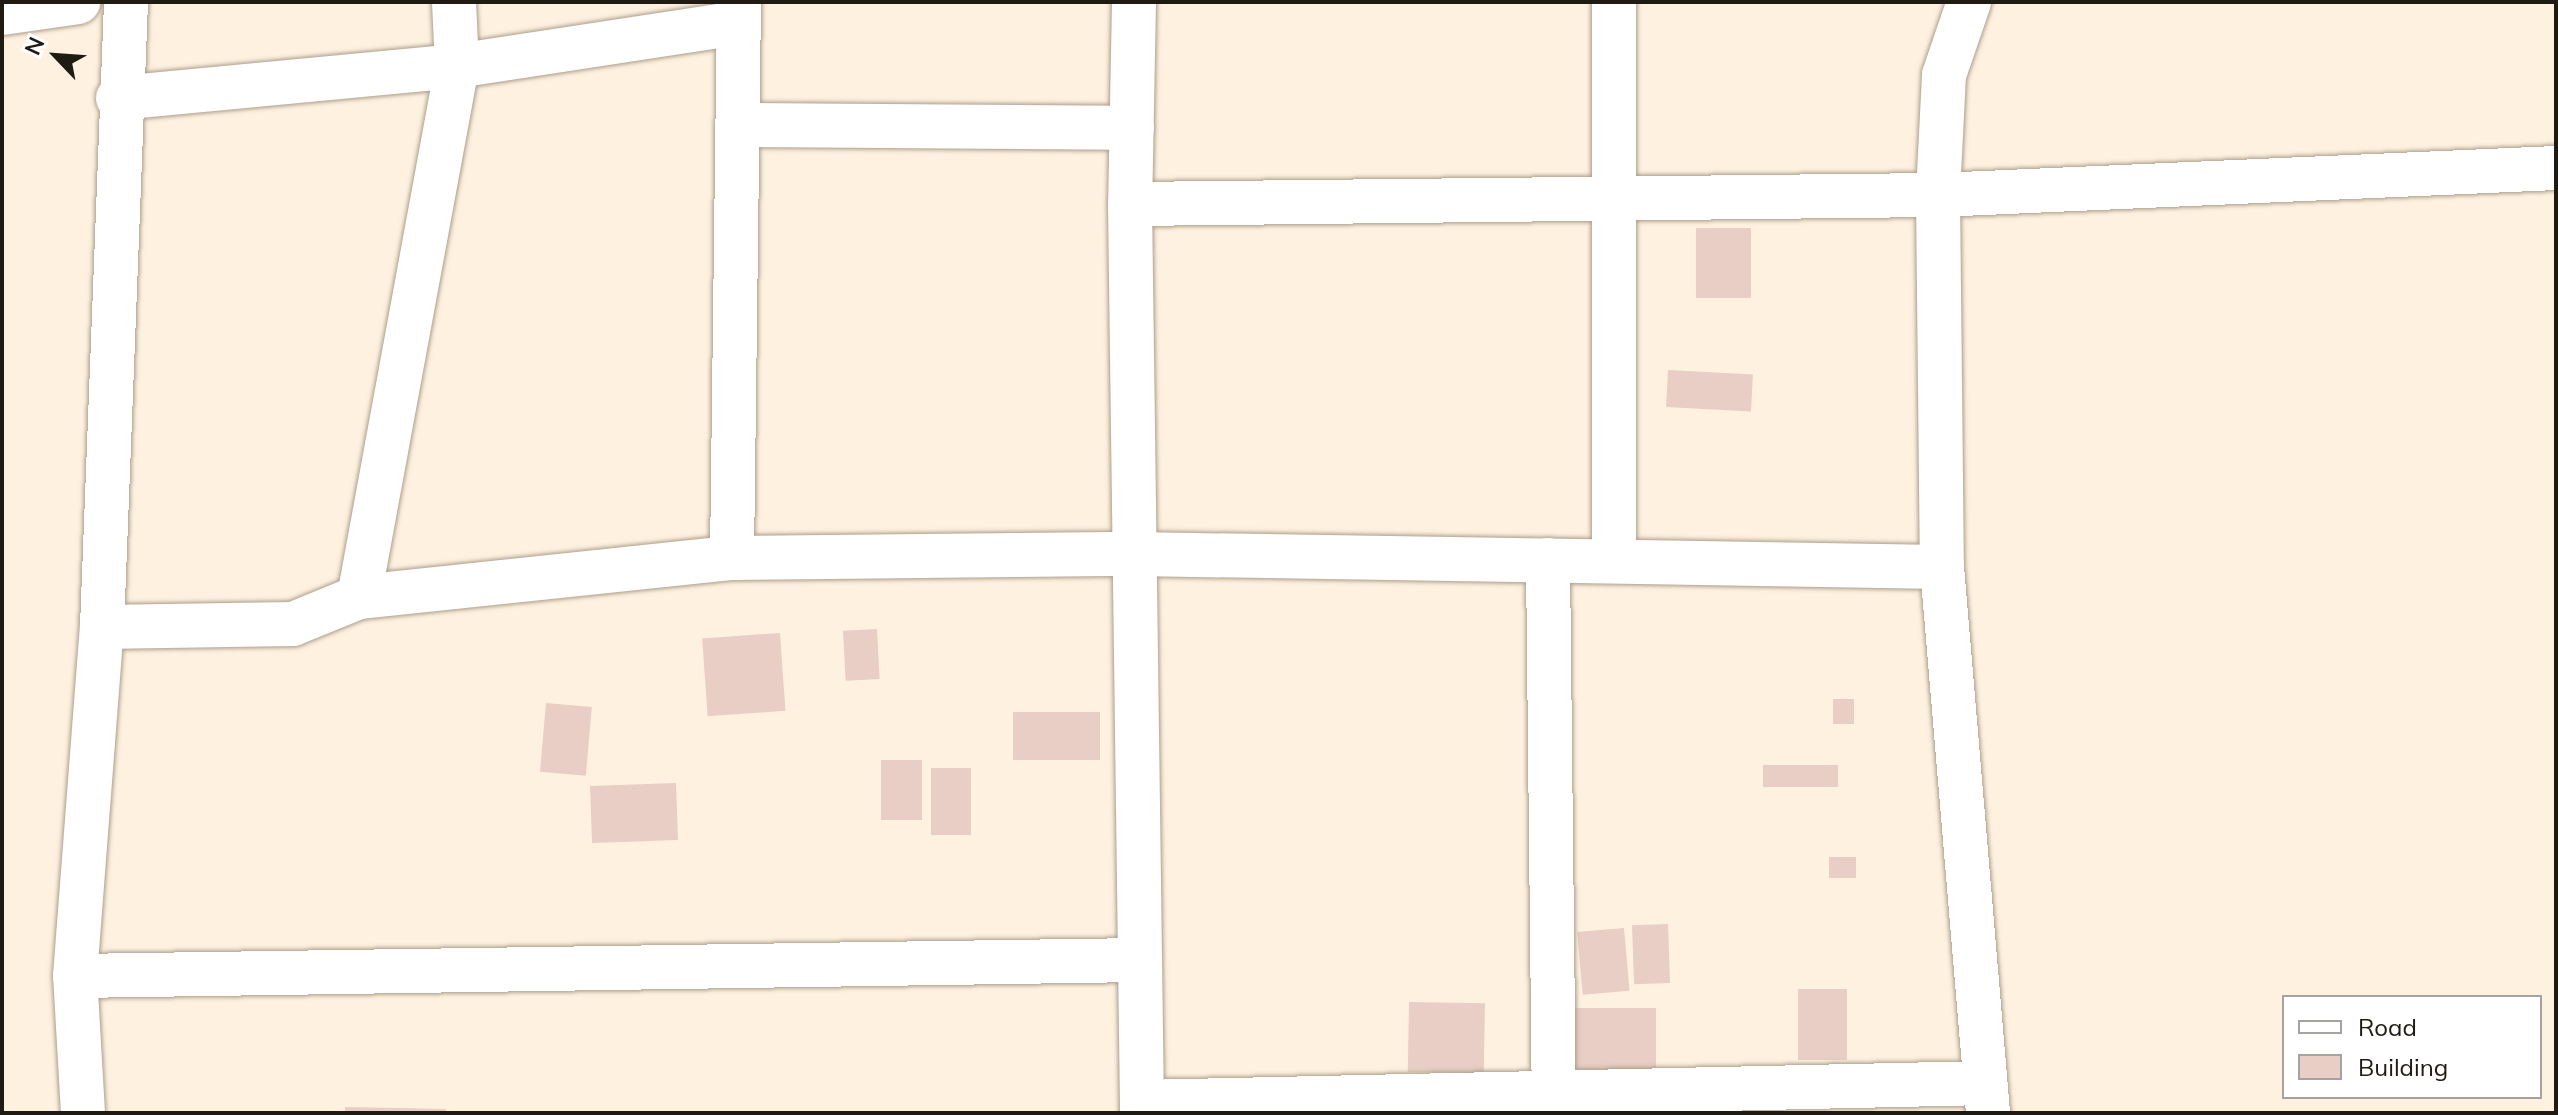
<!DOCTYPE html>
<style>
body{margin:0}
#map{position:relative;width:2558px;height:1115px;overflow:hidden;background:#fef1e0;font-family:Mulish,sans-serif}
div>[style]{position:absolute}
.building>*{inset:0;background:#e8cec4;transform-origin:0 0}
.roads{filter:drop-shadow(0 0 2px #ad9e8b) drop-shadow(0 0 2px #ad9e8b)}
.minor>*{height:44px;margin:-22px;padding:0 22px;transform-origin:22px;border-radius:22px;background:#fff}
span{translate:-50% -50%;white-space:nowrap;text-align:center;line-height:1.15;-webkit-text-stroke:8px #fff;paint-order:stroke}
.frame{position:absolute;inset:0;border:4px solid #1f1a12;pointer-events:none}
.legend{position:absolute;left:2282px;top:995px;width:260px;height:104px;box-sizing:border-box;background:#fff;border:2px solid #a5a3a0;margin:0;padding:10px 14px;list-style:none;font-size:24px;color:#1f1a12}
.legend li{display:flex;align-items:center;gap:16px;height:40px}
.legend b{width:40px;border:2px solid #a5a3a0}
.north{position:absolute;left:16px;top:16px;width:80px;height:80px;-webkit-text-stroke:6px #fff;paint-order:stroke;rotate:295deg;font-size:22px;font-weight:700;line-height:32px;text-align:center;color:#1f1a12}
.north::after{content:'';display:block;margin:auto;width:28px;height:36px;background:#1f1a12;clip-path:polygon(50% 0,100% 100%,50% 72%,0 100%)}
</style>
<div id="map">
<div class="building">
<div style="left:1696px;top:228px;width:55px;height:70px"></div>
<div style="left:1668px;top:370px;width:85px;height:37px;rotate:3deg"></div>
<div style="left:877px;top:629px;width:50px;height:34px;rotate:87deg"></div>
<div style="left:780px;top:633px;width:78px;height:78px;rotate:86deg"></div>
<div style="left:1833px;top:699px;width:21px;height:25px"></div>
<div style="left:546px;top:703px;width:46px;height:69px;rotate:5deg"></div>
<div style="left:1100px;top:712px;width:48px;height:87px;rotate:90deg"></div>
<div style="left:881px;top:760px;width:41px;height:60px"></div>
<div style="left:1763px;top:765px;width:75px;height:22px"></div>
<div style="left:931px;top:768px;width:40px;height:67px"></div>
<div style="left:676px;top:783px;width:57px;height:86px;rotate:88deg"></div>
<div style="left:1829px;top:857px;width:27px;height:21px"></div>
<div style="left:1668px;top:924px;width:59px;height:36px;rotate:88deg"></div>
<div style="left:1624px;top:928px;width:63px;height:47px;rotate:85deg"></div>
<div style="left:1847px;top:989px;width:71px;height:49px;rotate:90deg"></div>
<div style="left:1409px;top:1002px;width:76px;height:70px;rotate:1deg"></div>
<div style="left:1656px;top:1008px;width:63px;height:81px;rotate:90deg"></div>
<div style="clip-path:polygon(345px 1107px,446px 1109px,446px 1113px,345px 1113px)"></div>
</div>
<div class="roads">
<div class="minor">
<div style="left:1134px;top:2px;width:202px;rotate:91.1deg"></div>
<div style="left:1130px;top:204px;width:909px;rotate:89.24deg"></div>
<div style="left:1969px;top:2px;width:77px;rotate:108.9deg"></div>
<div style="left:1944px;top:75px;width:120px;rotate:92.9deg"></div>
<div style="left:1938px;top:195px;width:372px;rotate:89.4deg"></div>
<div style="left:1942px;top:567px;width:548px;rotate:85.18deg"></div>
<div style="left:2px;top:13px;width:77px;rotate:-8.2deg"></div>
<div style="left:118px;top:98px;width:341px;rotate:-5.4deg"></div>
<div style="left:457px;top:66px;width:284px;rotate:-8.7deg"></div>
<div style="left:737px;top:125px;width:395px;rotate:0.4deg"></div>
<div style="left:1130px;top:204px;width:808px;rotate:-0.64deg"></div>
<div style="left:1938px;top:195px;width:619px;rotate:-2.5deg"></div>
<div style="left:732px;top:558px;width:556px;rotate:-89.28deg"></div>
<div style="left:1548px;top:560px;width:553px;rotate:89.38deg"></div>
<div style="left:1614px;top:561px;width:559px;rotate:-90deg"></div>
<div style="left:359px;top:597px;width:540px;rotate:-79.54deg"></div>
<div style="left:457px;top:66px;width:64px;rotate:-92.7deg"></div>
<div style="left:102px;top:627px;width:191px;rotate:-0.9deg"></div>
<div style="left:293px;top:624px;width:71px;rotate:-22.2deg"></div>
<div style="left:359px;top:597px;width:375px;rotate:-6deg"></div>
<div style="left:732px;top:558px;width:403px;rotate:-0.6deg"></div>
<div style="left:1135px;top:554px;width:807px;rotate:0.92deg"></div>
<div style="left:75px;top:976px;width:1065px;rotate:-0.86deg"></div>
<div style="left:1142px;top:1102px;width:841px;rotate:-1.29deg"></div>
<div style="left:83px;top:1113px;width:137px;rotate:-93.3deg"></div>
<div style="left:75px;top:976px;width:350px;rotate:-85.6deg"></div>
<div style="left:102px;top:627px;width:625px;rotate:-87.8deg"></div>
</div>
</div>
<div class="frame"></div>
<ul class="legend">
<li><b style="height:10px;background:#fff"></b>Road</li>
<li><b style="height:22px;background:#e8cec4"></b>Building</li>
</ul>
<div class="north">N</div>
</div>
